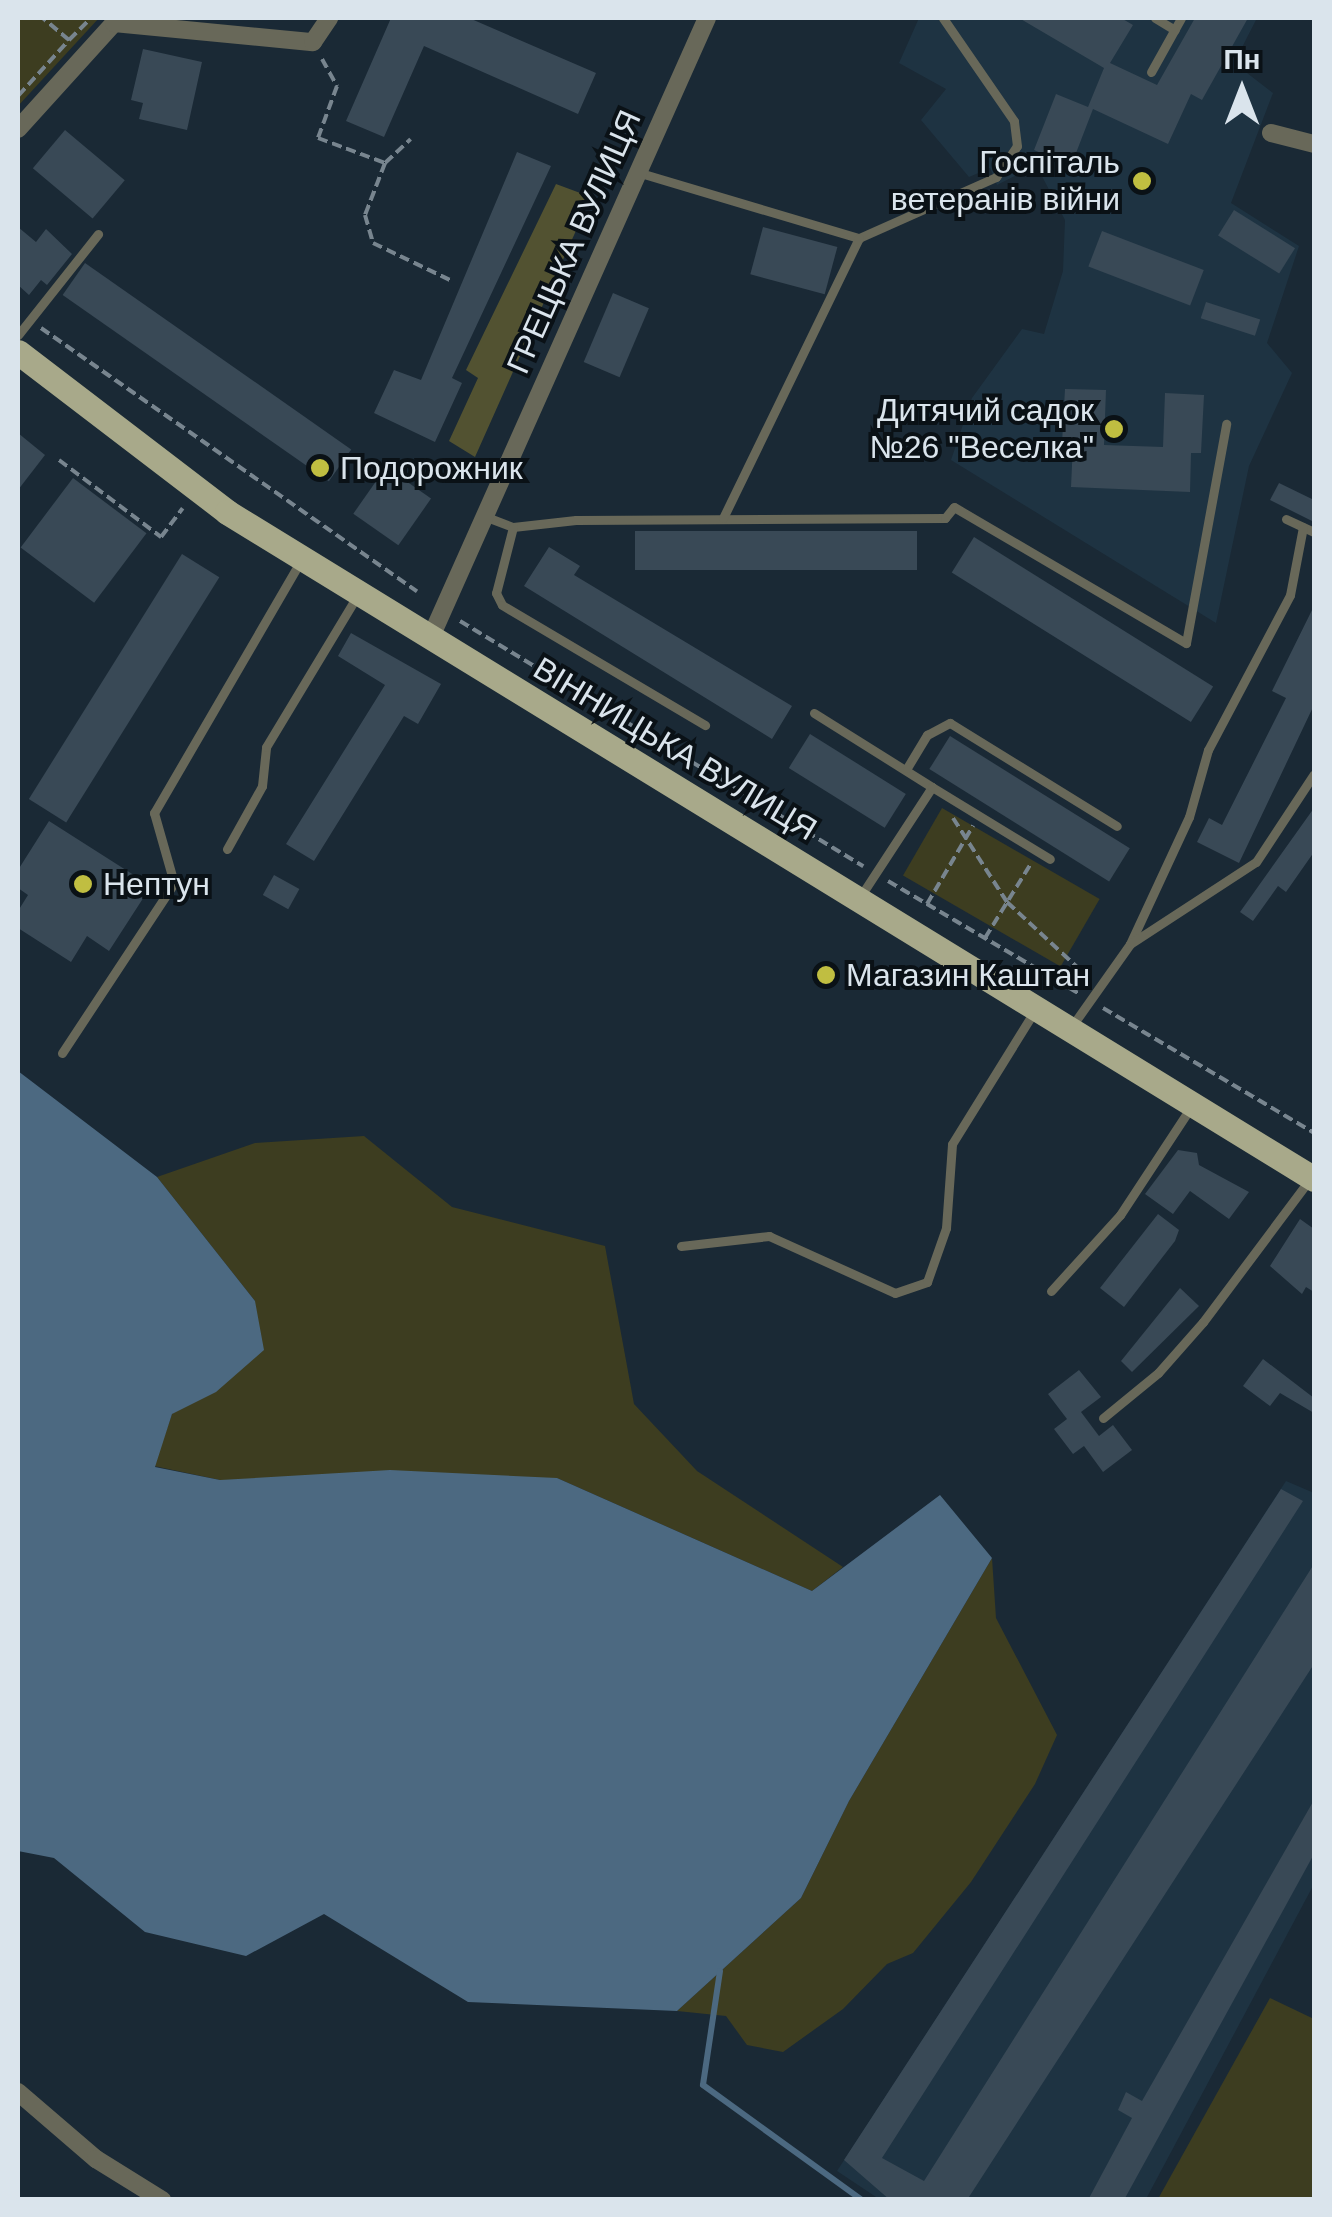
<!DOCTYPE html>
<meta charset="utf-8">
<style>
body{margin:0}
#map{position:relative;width:1332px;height:2217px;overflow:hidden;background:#1a2935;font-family:Arial,sans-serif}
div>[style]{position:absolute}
.built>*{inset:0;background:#1e3342}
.green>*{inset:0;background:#3d3d20;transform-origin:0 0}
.forest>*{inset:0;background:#525231}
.water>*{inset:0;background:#4c6981}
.stream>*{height:6px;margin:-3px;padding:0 3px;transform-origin:3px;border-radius:3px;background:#4c6981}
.building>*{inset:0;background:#394956;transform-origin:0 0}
.path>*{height:4px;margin-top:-2px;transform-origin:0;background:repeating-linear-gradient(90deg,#78858f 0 10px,transparent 0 15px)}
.lane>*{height:9px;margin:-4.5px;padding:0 4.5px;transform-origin:4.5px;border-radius:4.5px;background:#686859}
.street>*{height:18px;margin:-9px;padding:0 9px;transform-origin:9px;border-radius:9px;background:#686859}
.primary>*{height:25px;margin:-12.5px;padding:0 12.5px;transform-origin:12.5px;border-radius:12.5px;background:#a8a98a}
.dots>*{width:28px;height:28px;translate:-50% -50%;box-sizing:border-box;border:5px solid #0a1116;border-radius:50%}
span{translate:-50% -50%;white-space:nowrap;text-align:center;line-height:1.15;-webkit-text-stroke:8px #0a1116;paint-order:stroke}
.poi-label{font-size:32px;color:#dae4ec}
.right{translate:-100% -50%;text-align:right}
.left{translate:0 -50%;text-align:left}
.street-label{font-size:32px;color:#dae4ec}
.frame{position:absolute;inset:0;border:20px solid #dae4ec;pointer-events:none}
.north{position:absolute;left:1192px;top:40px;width:100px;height:100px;-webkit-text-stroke:8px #0a1116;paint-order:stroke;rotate:0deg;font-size:28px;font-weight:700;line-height:40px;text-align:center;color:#dae4ec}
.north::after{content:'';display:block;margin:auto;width:35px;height:45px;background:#dae4ec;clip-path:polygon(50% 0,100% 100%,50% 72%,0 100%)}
</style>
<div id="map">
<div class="built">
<div style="clip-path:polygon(919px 18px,1257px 18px,1234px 63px,1273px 93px,1231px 203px,1299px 246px,1267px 343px,1292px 373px,1249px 466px,1216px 623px,951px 460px,972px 398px,1022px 329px,1044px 334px,1063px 271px,1065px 220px,1036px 165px,997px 185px,990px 168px,969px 177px,921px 120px,946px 89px,899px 63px)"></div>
<div style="clip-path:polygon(1286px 1481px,1314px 1493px,1314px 1884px,1146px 2199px,879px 2199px,837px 2171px)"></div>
</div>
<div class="green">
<div style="clip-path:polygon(18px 18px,99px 18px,18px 106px)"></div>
<div style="left:942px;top:808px;width:182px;height:78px;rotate:30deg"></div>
<div style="clip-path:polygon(364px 1136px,452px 1207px,605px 1246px,634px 1404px,697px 1471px,843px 1567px,812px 1591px,557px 1478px,220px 1480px,154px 1466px,172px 1414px,255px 1301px,157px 1177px,255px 1143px)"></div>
<div style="clip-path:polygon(992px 1558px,996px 1618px,1057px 1735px,1035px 1784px,971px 1882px,913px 1953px,887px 1964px,843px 2009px,783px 2052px,747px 2045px,726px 2016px,677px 2011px,801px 1898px,849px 1801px)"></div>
<div style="clip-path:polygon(1270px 1998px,1314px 2019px,1314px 2199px,1158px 2199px)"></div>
</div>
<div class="forest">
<div style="clip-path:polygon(556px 184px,591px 197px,475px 457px,449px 441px,478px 378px,466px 370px)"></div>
</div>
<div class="water">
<div style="clip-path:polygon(18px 1071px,157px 1177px,255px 1301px,264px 1350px,216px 1392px,172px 1414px,155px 1467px,220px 1480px,390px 1470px,557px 1478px,812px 1591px,940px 1495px,992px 1558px,849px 1801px,801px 1898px,677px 2011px,468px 2002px,324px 1914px,246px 1956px,145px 1932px,54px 1858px,18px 1851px)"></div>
</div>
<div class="stream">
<div style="left:720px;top:1971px;width:115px;rotate:98.5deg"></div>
<div style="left:703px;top:2085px;width:196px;rotate:35.9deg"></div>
</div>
<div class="building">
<div style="clip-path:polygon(391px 18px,469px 18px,596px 73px,578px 114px,424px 46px,384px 137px,346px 121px)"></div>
<div style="clip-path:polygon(1019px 18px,1121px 18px,1133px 25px,1110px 63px,1157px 85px,1195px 18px,1248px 18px,1202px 100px,1191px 94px,1168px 144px,1093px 109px,1071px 166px,1034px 150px,1056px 94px,1088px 107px,1104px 68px)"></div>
<div style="clip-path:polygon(143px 49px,202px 62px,187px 130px,139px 119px,143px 103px,131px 100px)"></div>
<div style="left:65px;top:130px;width:78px;height:50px;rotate:40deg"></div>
<div style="clip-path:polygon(517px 152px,551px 166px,452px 378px,462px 383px,435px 442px,374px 413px,394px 370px,421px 380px)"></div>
<div style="left:1234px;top:210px;width:72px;height:30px;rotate:32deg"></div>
<div style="clip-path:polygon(18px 227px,36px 242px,46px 229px,72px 254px,47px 285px,41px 280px,29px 295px,18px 285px)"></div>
<div style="left:763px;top:227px;width:77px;height:49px;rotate:15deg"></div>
<div style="left:1102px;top:231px;width:109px;height:38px;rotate:21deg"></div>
<div style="left:85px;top:263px;width:325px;height:39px;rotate:35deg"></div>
<div style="left:613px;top:293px;width:39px;height:75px;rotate:23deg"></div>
<div style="left:1206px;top:302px;width:57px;height:17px;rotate:18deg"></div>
<div style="clip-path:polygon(1065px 389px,1106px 390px,1104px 445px,1163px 447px,1165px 393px,1204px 395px,1201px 453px,1191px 453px,1190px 492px,1071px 487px,1073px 443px,1062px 443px)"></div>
<div style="clip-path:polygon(18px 433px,45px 455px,18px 490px)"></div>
<div style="left:386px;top:467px;width:55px;height:57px;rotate:35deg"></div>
<div style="left:73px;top:478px;width:92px;height:87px;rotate:37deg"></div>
<div style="clip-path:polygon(1279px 483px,1314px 500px,1314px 522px,1270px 500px)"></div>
<div style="left:635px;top:531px;width:282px;height:39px"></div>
<div style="left:974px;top:537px;width:282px;height:42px;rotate:32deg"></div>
<div style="clip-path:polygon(549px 547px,580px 566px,574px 575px,792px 706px,772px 739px,524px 586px)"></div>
<div style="left:182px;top:554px;width:44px;height:289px;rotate:32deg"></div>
<div style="clip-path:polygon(1314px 606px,1314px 705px,1239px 863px,1197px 842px,1209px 818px,1222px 825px,1286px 698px,1272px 691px)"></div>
<div style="clip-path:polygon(351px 633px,441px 684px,418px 724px,404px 716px,314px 861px,286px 844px,385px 685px,338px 656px)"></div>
<div style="left:810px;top:734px;width:113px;height:40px;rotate:32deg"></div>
<div style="left:950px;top:736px;width:212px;height:39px;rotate:32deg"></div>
<div style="clip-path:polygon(1314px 808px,1314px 852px,1286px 892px,1278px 886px,1253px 921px,1240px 912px)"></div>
<div style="clip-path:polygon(49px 821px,151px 886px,109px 951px,87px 936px,71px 962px,18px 928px,18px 911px,28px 895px,18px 888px,18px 870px)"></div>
<div style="left:274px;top:875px;width:29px;height:23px;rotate:29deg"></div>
<div style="clip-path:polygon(1178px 1150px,1197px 1153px,1199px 1165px,1249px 1192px,1229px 1219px,1190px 1191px,1173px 1214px,1145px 1194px)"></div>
<div style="clip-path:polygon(1158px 1214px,1179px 1230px,1175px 1241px,1124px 1307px,1100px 1288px)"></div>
<div style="clip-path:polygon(1300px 1219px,1314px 1229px,1314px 1292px,1306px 1287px,1302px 1294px,1270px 1266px)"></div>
<div style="clip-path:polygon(1180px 1288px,1199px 1306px,1132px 1372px,1121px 1361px)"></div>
<div style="clip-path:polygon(1263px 1359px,1314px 1398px,1314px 1413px,1280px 1393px,1270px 1406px,1243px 1386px)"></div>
<div style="clip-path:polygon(1079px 1370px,1101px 1397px,1081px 1412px,1099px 1436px,1113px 1425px,1132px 1450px,1103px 1472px,1084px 1446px,1073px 1454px,1054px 1429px,1067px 1419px,1048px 1394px)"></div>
<div style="clip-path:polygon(1281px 1489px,1303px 1501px,882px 2158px,924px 2181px,1314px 1564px,1314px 1664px,967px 2200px,890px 2200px,844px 2160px)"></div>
<div style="clip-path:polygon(1314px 1800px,1314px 1854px,1124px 2200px,1088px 2200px,1132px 2118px,1118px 2110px,1126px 2092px,1142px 2101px)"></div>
</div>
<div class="path">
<div style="left:69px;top:40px;width:31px;rotate:-45deg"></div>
<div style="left:322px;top:59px;width:31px;rotate:61deg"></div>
<div style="left:337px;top:86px;width:55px;rotate:110.1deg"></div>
<div style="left:318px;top:138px;width:72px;rotate:20.5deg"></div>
<div style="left:385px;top:163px;width:35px;rotate:-43deg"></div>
<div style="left:18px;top:96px;width:76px;rotate:-47.7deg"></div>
<div style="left:69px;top:40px;width:34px;rotate:-140deg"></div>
<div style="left:385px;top:163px;width:56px;rotate:111deg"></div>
<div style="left:365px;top:215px;width:29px;rotate:74deg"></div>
<div style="left:373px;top:243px;width:88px;rotate:25.7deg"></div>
<div style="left:41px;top:328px;width:459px;rotate:35deg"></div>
<div style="left:59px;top:460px;width:128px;rotate:37deg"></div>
<div style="left:161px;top:537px;width:36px;rotate:-53deg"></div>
<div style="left:460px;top:621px;width:472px;rotate:31.3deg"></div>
<div style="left:953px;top:818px;width:100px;rotate:57.3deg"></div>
<div style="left:1007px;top:902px;width:97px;rotate:42.9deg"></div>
<div style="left:1078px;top:968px;width:19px;rotate:72deg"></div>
<div style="left:888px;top:881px;width:221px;rotate:30.5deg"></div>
<div style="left:927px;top:904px;width:91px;rotate:-59.5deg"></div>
<div style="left:985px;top:938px;width:89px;rotate:-58.3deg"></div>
<div style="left:1103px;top:1008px;width:245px;rotate:30.6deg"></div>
</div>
<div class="lane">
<div style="left:1155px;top:18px;width:23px;rotate:31deg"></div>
<div style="left:1151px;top:72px;width:62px;rotate:-60.9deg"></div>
<div style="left:637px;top:172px;width:232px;rotate:16.6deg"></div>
<div style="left:859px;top:238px;width:150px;rotate:-24deg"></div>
<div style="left:996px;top:177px;width:37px;rotate:-56deg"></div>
<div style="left:1017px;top:146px;width:25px;rotate:-97deg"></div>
<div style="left:1014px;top:121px;width:125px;rotate:-124.6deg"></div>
<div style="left:18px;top:335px;width:129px;rotate:-51.6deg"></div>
<div style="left:484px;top:516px;width:31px;rotate:21deg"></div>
<div style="left:513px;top:527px;width:63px;rotate:-6.3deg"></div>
<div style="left:576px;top:520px;width:369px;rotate:-0.3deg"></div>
<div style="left:945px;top:518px;width:14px;rotate:-51deg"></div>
<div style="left:954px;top:507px;width:269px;rotate:30.4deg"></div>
<div style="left:1186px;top:643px;width:223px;rotate:-79.6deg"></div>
<div style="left:723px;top:518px;width:311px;rotate:-64.1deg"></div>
<div style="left:1286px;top:519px;width:31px;rotate:25deg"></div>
<div style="left:513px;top:527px;width:68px;rotate:104.4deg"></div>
<div style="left:496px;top:593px;width:13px;rotate:63deg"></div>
<div style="left:502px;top:605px;width:236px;rotate:30.6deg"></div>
<div style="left:814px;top:713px;width:139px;rotate:32.1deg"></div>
<div style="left:932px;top:787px;width:131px;rotate:123.2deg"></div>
<div style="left:907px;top:768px;width:39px;rotate:-59deg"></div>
<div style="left:927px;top:735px;width:26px;rotate:-28deg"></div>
<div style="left:950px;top:723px;width:196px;rotate:31.7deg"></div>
<div style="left:932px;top:787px;width:138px;rotate:31.4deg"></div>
<div style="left:227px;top:849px;width:72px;rotate:-60.9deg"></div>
<div style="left:262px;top:786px;width:39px;rotate:-84deg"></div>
<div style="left:266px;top:747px;width:176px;rotate:-58.9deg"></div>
<div style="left:1130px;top:944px;width:140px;rotate:-65.1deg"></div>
<div style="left:1189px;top:817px;width:70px;rotate:-74.2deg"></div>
<div style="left:1208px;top:750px;width:175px;rotate:-62.1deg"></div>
<div style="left:1290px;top:595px;width:69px;rotate:-79.2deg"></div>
<div style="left:1072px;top:1026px;width:100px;rotate:-54.7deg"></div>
<div style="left:1130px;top:944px;width:150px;rotate:-33.1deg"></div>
<div style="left:1256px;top:862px;width:105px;rotate:-56.6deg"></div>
<div style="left:62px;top:1053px;width:204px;rotate:-56.6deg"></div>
<div style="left:174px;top:883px;width:73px;rotate:-105.9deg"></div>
<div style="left:154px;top:813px;width:290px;rotate:-59.8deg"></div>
<div style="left:681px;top:1246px;width:89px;rotate:-6.5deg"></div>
<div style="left:769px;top:1236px;width:138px;rotate:24.3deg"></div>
<div style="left:895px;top:1293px;width:34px;rotate:-19deg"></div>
<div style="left:927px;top:1282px;width:57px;rotate:-70.6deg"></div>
<div style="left:946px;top:1228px;width:84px;rotate:-85.9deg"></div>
<div style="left:952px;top:1144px;width:158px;rotate:-58.2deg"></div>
<div style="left:1051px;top:1291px;width:103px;rotate:-47.8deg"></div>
<div style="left:1120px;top:1215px;width:129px;rotate:-56.7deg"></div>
<div style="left:1103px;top:1418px;width:71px;rotate:-39.3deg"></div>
<div style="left:1158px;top:1373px;width:68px;rotate:-48.6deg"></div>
<div style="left:1203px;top:1322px;width:179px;rotate:-53.2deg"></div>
</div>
<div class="street">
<div style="left:18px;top:129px;width:143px;rotate:-47.8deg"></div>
<div style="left:114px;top:23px;width:200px;rotate:5.5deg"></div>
<div style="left:313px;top:42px;width:29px;rotate:-56deg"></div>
<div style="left:1271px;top:133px;width:44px;rotate:14.3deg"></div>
<div style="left:430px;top:639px;width:680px;rotate:-65.96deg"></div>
<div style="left:18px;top:2092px;width:103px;rotate:40.7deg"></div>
<div style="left:96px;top:2159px;width:78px;rotate:31.8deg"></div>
</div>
<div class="primary">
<div style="left:18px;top:352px;width:263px;rotate:37.4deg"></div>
<div style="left:227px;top:512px;width:1275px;rotate:31.53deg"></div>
</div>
<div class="dots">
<div style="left:1142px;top:181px;background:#c0be41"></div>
<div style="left:1114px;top:429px;background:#c0be41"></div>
<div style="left:320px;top:468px;background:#c0be41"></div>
<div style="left:83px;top:884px;background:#c0be41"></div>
<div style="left:826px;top:975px;background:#c0be41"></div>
</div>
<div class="poi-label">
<span class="right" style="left:1120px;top:181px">Госпіталь<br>ветеранів війни</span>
<span class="right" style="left:1094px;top:429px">Дитячий садок<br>№26 "Веселка"</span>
<span class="left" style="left:340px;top:468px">Подорожник</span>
<span class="left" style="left:103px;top:884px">Нептун</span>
<span class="left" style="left:846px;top:975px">Магазин Каштан</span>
</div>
<div class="street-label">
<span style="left:574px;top:242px;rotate:-66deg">ГРЕЦЬКА ВУЛИЦЯ</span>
<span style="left:675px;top:749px;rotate:31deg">ВІННИЦЬКА ВУЛИЦЯ</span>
</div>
<div class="frame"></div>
<div class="north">Пн</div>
</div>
